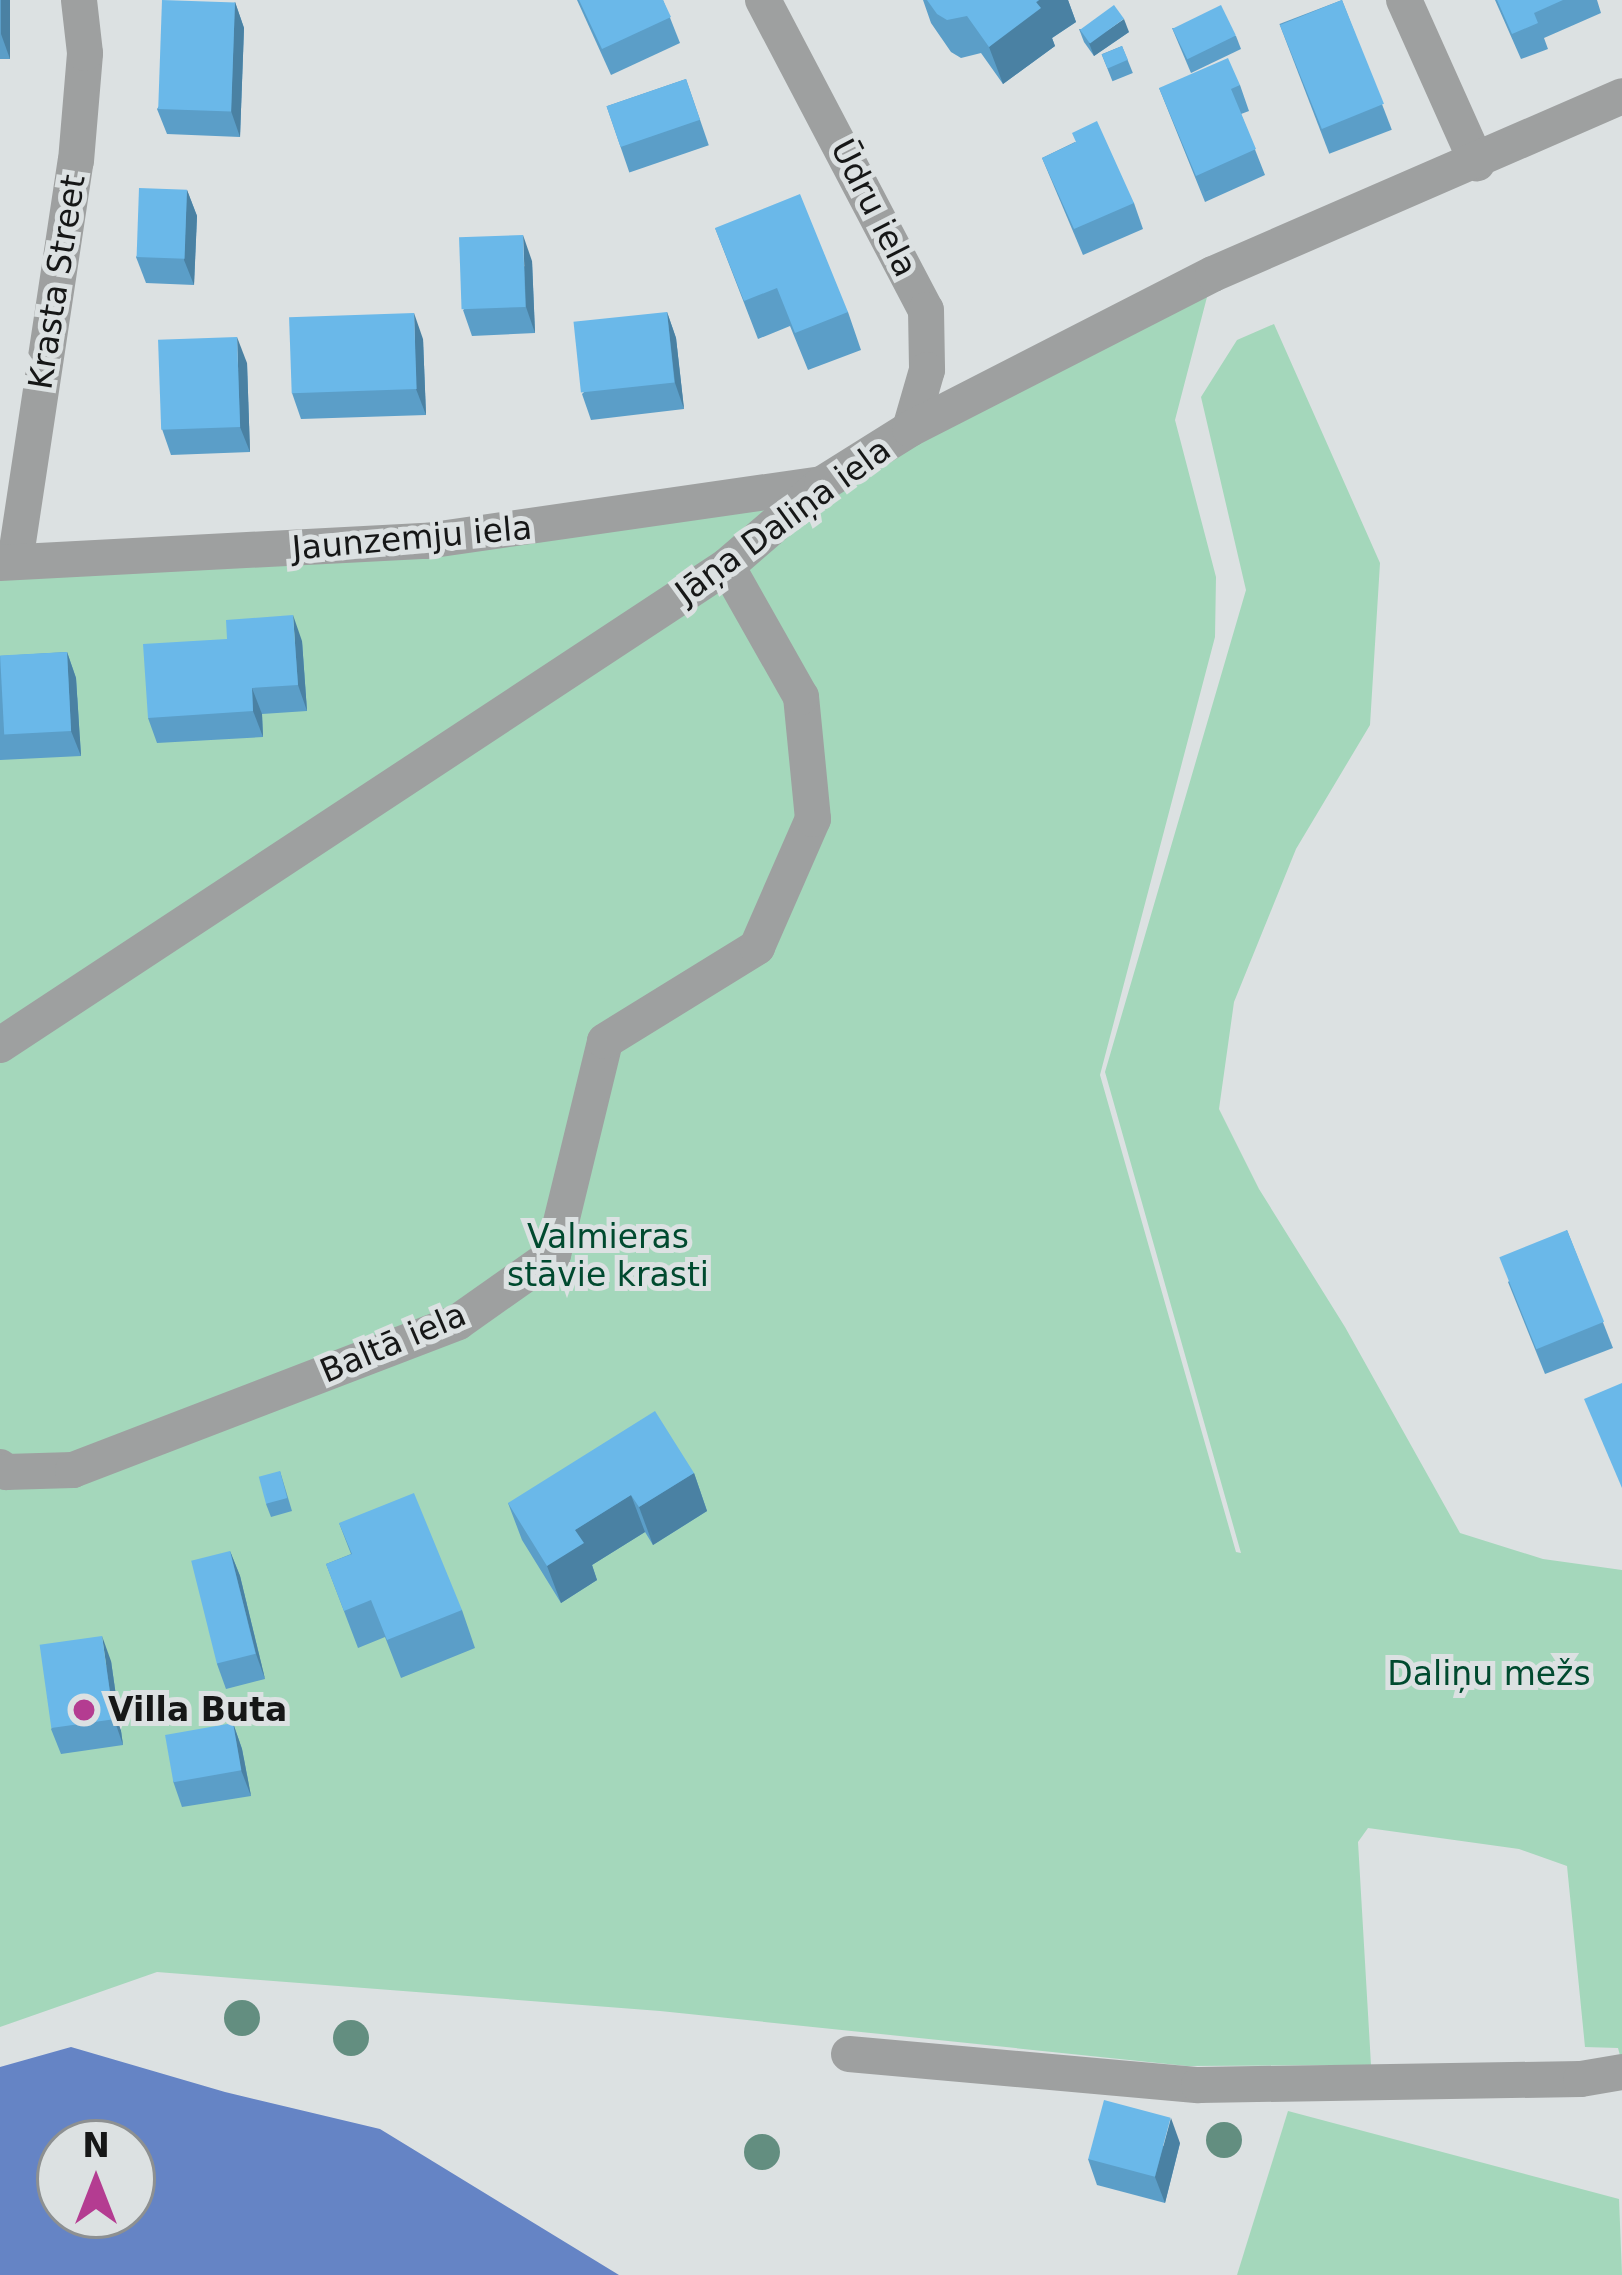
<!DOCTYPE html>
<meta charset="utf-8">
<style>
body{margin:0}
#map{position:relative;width:1622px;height:2275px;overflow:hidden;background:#dce1e2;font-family:"DejaVu Sans",sans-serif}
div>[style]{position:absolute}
.green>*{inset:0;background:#a4d7bb}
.water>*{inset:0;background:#6584c5}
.minor>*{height:36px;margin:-18px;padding:0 18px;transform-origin:18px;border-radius:18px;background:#9ea0a0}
.trees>*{width:36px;height:36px;margin:-18px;border-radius:50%;background:#638e80}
.wall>*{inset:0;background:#5b9ec8;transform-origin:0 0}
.shaded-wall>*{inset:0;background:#4a81a3}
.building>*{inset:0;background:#6ab8e9;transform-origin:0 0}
.dots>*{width:33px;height:33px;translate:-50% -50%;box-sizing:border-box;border:6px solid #dce1e2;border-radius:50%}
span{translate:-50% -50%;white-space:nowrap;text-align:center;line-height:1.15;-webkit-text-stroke:10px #dce1e2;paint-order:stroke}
.street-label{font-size:33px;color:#161717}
.park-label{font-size:33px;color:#004a2f}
.poi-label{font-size:33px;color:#161717;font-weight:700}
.left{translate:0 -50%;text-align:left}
.north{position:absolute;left:36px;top:2119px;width:120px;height:120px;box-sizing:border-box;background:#dce1e2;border:3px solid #8d9091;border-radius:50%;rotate:0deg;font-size:33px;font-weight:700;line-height:48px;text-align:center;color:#161717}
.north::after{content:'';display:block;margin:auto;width:42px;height:54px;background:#b43c91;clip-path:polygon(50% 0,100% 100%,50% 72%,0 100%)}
</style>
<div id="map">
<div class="green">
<div style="clip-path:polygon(1213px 274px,1175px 420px,1216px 577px,1215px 637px,1100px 1075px,1236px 1552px,1241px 1553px,1105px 1072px,1246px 590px,1201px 397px,1237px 340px,1274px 324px,1380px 563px,1370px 725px,1296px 849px,1234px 1002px,1219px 1109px,1259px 1189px,1345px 1327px,1460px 1533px,1543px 1559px,1622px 1570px,1622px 2063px,1618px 2048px,1585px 2047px,1567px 1866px,1519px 1849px,1368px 1828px,1358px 1842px,1371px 2065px,1187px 2066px,660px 2011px,157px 1972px,0 2027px,0 563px,199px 555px,822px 484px)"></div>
<div style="clip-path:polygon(1288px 2111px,1619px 2199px,1622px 2275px,1237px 2275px)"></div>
</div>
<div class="water">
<div style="clip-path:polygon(evenodd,71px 2047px,225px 2092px,380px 2129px,619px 2275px,0 2275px,0 2067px,71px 2047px,60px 2143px,132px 2143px,132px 2215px,60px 2215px,60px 2143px)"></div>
</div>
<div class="minor">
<div style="left:763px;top:0;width:350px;rotate:62.3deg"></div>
<div style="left:926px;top:310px;width:60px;rotate:89deg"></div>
<div style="left:927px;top:370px;width:61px;rotate:106.1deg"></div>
<div style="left:1404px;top:0;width:179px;rotate:65.9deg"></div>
<div style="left:15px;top:562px;width:406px;rotate:-81.4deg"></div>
<div style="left:76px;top:161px;width:108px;rotate:-85.2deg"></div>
<div style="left:85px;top:53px;width:53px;rotate:-96.5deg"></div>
<div style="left:0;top:563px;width:427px;rotate:-3deg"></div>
<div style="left:426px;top:541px;width:400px;rotate:-8.2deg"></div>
<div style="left:0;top:1045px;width:871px;rotate:-33.38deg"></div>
<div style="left:727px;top:566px;width:125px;rotate:-40.8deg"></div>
<div style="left:822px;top:484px;width:104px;rotate:-32deg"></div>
<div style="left:910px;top:429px;width:340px;rotate:-27.1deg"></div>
<div style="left:1213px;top:274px;width:446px;rotate:-23.5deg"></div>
<div style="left:0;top:1467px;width:8px;rotate:40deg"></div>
<div style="left:6px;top:1472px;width:67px;rotate:-1.7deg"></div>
<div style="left:73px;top:1470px;width:412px;rotate:-21deg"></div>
<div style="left:458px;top:1322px;width:116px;rotate:-35.2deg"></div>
<div style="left:553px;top:1255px;width:220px;rotate:-76.3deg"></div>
<div style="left:605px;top:1041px;width:179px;rotate:-31.7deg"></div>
<div style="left:757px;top:947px;width:140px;rotate:-66.4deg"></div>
<div style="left:813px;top:819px;width:123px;rotate:-95.6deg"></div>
<div style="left:801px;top:697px;width:150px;rotate:-119.5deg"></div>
<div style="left:849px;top:2054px;width:351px;rotate:5.1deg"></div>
<div style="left:1199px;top:2085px;width:382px;rotate:-0.9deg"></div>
<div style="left:1581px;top:2079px;width:42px;rotate:-9.7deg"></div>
</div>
<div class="trees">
<div style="left:242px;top:2018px"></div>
<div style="left:351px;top:2038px"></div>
<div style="left:1224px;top:2140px"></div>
<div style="left:762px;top:2152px"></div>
</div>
<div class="wall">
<div style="left:0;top:0;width:10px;height:59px"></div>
<div style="clip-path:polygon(577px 0,663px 0,680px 43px,611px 75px)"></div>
<div style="clip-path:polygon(923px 0,1068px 0,1076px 22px,1052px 38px,1055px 46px,1003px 84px,981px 53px,961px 58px,951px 52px,931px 23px)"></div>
<div style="left:1342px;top:0;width:139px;height:67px;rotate:69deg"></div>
<div style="clip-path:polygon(1495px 0,1597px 0,1601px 13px,1544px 38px,1548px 49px,1521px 59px)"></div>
<div style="clip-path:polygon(235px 2px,244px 28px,240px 137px,167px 134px,157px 109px)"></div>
<div style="clip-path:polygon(1172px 28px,1236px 36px,1241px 49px,1191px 73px)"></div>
<div style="clip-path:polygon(1079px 29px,1129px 32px,1094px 56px,1084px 42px)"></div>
<div style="left:1122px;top:46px;width:29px;height:22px;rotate:68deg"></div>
<div style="left:686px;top:79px;width:70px;height:84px;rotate:71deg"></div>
<div style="clip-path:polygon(1240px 85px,1249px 111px,1241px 114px,1265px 175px,1205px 202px,1159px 88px)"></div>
<div style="clip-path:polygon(1075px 142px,1134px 203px,1143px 229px,1083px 255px,1042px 158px)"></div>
<div style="clip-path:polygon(187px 190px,197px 216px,194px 285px,146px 283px,136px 257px)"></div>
<div style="clip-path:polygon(715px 228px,848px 312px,861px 350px,808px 370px,790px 326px,758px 339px)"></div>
<div style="clip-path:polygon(532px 261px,535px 333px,472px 336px,463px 310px)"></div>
<div style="clip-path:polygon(667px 312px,676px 338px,684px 409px,591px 420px,582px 394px)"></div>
<div style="clip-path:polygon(423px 339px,426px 415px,301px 419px,292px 393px)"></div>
<div style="clip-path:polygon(247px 363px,250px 452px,171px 455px,162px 429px)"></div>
<div style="clip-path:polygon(302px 641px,307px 711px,262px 714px,263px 737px,157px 743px,148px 718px)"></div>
<div style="clip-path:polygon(67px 652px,76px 678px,81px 756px,0 760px,0 656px)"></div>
<div style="clip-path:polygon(1567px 1230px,1613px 1348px,1545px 1374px,1508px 1282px)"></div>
<div style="clip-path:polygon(280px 1471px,292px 1511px,271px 1517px,266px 1504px)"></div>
<div style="clip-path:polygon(694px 1473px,707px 1511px,653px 1545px,645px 1532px,592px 1565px,597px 1580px,561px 1603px,522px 1540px,508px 1503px)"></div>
<div style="clip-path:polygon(339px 1523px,462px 1610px,475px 1648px,401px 1678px,385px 1637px,358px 1648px,326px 1564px,351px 1554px)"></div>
<div style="clip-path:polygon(230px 1551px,240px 1576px,265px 1679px,226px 1689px,217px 1664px)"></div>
<div style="clip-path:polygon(111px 1661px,123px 1745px,61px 1754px,51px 1729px)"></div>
<div style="clip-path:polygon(233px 1723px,242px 1749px,251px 1796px,182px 1807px,173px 1781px)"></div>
<div style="clip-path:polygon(1180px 2143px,1165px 2203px,1097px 2185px,1088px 2159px)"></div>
</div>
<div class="shaded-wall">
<div style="clip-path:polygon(1px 0,10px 0,10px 59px,1px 34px)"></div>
<div style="clip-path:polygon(1039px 0,1068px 0,1076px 22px,1052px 38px,1055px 46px,1003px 84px,989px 47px)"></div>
<div style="clip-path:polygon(235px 2px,244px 28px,240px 137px,231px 111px)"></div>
<div style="clip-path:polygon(1124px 19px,1129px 32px,1094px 56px,1089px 43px)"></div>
<div style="clip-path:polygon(187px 190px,197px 216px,194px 285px,184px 260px)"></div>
<div style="clip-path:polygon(523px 235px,532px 261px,535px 333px,526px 307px)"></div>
<div style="clip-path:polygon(667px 312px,676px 338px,684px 409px,675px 383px)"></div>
<div style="clip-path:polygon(414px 313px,423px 339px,426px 415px,416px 389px)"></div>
<div style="clip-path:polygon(237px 337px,247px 363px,250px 452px,240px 427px)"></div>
<div style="clip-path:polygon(293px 615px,302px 641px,307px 711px,298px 685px)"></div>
<div style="clip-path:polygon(67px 652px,76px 678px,81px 756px,71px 731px)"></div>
<div style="clip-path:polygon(252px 688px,262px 714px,263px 737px,253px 711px)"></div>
<div style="clip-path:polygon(694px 1473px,707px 1511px,653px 1545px,639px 1507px)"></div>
<div style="clip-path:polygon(631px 1495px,645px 1532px,592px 1565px,597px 1580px,561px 1603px,547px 1566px,575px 1530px)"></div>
<div style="clip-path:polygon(230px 1551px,240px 1576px,265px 1679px,256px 1654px)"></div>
<div style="clip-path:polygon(102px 1636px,111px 1661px,123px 1745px,114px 1719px)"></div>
<div style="clip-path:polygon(233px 1723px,242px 1749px,251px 1796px,241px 1770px)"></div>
<div style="clip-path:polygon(1171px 2118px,1180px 2143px,1165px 2203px,1155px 2177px)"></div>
</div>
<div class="building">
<div style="left:162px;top:0;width:73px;height:109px;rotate:2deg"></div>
<div style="clip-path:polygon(579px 0,663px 0,671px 17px,602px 49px)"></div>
<div style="clip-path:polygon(927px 0,1039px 0,1036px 2px,1041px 8px,989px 47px,967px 16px,947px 20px,937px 14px)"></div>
<div style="left:1342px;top:0;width:112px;height:67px;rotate:68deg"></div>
<div style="clip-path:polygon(1497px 0,1563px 0,1534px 13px,1538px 23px,1512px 34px)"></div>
<div style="left:1114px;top:5px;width:17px;height:42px;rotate:54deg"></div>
<div style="left:1221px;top:5px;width:34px;height:54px;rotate:64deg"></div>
<div style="left:1122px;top:46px;width:15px;height:22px;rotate:67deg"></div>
<div style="clip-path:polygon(1228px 58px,1240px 85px,1231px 89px,1256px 149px,1196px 176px,1159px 88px)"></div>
<div style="left:686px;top:79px;width:43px;height:84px;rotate:71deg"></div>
<div style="clip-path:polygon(1097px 121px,1134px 203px,1074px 229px,1042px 158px,1076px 142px,1072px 133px)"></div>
<div style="left:139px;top:188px;width:48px;height:69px;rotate:2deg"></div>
<div style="clip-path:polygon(800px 194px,848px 312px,795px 333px,777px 288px,744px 301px,715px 228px)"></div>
<div style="left:523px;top:235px;width:72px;height:64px;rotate:88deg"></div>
<div style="left:667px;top:312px;width:71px;height:94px;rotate:84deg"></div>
<div style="left:414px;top:313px;width:76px;height:125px;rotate:88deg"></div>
<div style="left:237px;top:337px;width:90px;height:79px;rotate:88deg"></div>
<div style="clip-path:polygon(293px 615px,298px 685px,252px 688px,253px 711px,148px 718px,143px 644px,227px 639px,226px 620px)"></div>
<div style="left:67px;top:652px;width:79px;height:67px;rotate:87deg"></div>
<div style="left:1567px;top:1230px;width:99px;height:73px;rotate:68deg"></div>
<div style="clip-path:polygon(1622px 1383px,1622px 1488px,1584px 1399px)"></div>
<div style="clip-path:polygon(655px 1411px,694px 1473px,639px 1507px,631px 1495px,575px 1530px,584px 1543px,547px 1566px,508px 1503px)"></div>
<div style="left:280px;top:1471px;width:28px;height:22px;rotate:75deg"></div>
<div style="clip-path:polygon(414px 1493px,462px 1610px,387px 1640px,371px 1600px,344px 1611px,326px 1564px,352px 1554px,339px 1523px)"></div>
<div style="left:230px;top:1551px;width:106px;height:40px;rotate:76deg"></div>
<div style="left:102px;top:1636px;width:84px;height:63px;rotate:82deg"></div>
<div style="left:233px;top:1723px;width:48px;height:69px;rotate:80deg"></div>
<div style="left:1104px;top:2100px;width:69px;height:61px;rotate:15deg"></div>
</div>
<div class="dots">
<div style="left:84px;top:1710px;background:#b43c91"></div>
</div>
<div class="street-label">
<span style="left:874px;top:208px;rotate:63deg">Ūdru iela</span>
<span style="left:57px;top:282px;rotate:-81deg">Krasta Street</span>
<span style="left:783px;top:521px;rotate:-36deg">Jāņa Daliņa iela</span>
<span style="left:412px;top:538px;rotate:-5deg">Jaunzemju iela</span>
<span style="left:393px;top:1343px;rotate:-23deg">Baltā iela</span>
</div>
<div class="park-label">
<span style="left:608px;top:1256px">Valmieras<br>stāvie krasti</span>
<span style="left:1489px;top:1674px">Daliņu mežs</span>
</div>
<div class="poi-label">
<span class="left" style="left:108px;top:1710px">Villa Buta</span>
</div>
<div class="north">N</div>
</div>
